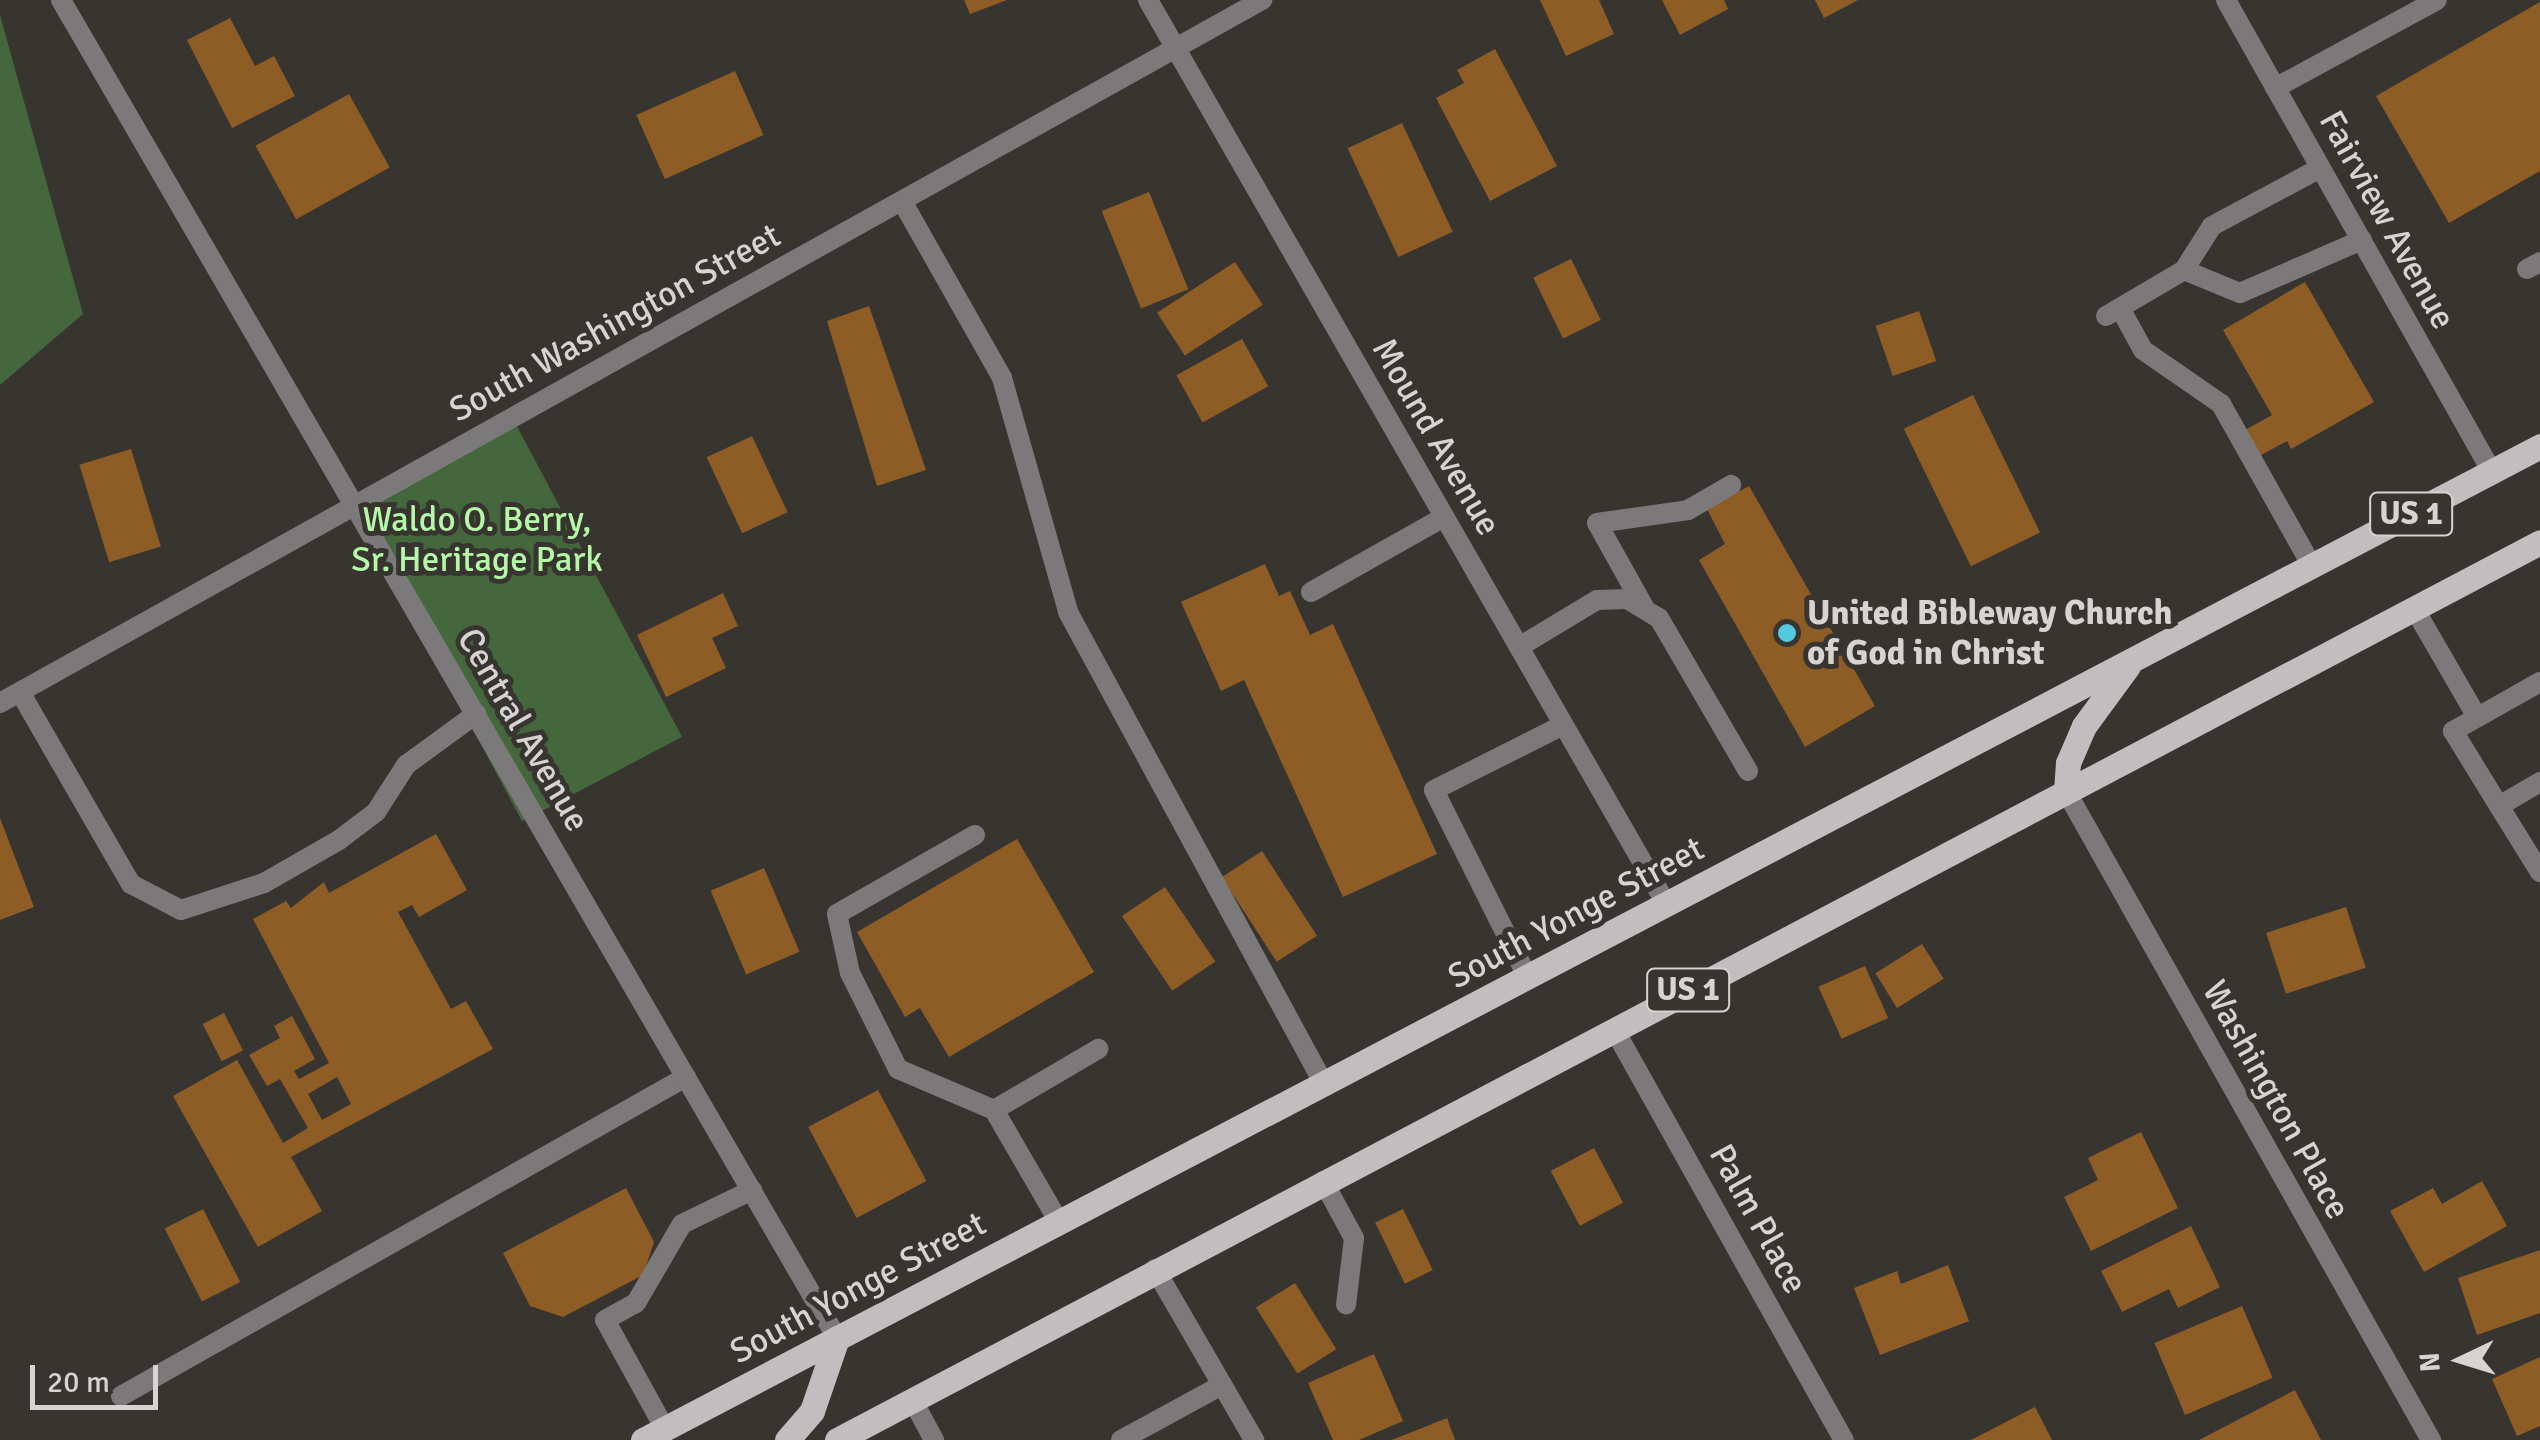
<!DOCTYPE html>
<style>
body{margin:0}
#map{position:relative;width:2540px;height:1440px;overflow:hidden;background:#383531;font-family:Signika,sans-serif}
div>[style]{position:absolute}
.green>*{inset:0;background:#44673e;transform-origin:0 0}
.building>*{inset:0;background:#8e5d25;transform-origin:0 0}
.service>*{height:20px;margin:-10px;padding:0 10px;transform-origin:10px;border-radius:10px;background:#7c797b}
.minor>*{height:20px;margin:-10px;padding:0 10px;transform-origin:10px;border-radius:10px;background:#7c797b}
.primary>*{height:25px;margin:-12.5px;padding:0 12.5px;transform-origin:12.5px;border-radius:12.5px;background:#c2bdbf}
.dots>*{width:28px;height:28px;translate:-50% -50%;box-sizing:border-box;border:5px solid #383531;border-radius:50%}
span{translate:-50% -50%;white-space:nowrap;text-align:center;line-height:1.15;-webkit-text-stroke:10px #383531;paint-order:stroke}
.shield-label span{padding:2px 8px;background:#383531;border:2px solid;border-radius:8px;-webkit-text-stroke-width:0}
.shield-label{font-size:32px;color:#d6d4d2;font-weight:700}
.street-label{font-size:35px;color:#d6d4d2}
.park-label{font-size:35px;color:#b4f8a8}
.poi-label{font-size:35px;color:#d6d4d2;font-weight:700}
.left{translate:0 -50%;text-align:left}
.north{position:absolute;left:2410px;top:1310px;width:100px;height:100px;-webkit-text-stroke:8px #383531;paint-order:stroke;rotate:266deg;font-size:28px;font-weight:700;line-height:40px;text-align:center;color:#d6d4d2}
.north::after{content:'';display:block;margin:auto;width:35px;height:45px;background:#d6d4d2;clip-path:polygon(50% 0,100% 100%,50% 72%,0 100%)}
.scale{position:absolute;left:30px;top:1365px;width:128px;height:45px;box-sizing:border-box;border:5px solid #d6d4d2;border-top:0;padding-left:12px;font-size:30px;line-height:35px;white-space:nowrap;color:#d6d4d2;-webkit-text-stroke:8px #383531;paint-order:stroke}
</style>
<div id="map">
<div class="green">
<div style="clip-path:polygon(0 15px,83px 314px,0 385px)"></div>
<div style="left:512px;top:417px;width:362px;height:181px;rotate:62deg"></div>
</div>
<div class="building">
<div style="clip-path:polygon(964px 0,1007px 0,970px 14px)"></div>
<div style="clip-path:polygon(1540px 0,1599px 0,1614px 34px,1566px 56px)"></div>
<div style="clip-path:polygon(1662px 0,1724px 0,1728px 9px,1680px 35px)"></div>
<div style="clip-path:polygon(1815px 0,1858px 0,1824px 18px)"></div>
<div style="clip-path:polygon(2540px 2px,2540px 171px,2449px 223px,2376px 96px)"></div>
<div style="clip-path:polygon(230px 18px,255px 66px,274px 56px,295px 96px,232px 128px,187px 40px)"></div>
<div style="clip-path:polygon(1495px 49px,1557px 166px,1490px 201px,1436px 98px,1464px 83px,1457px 70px)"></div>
<div style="left:735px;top:71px;width:70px;height:108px;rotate:66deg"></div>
<div style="left:349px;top:94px;width:84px;height:107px;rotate:61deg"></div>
<div style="left:1402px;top:123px;width:120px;height:60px;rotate:65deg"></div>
<div style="left:1149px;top:192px;width:105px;height:51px;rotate:68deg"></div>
<div style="left:1571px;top:259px;width:68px;height:42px;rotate:64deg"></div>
<div style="left:1235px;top:262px;width:51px;height:93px;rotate:57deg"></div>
<div style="clip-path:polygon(2305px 282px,2374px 402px,2291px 449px,2287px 441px,2252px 460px,2238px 434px,2272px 415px,2223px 330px)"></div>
<div style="clip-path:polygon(869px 306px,926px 470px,877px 486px,827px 321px)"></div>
<div style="left:1919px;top:311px;width:53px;height:46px;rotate:71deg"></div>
<div style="left:1242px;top:339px;width:54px;height:75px;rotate:61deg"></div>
<div style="left:1973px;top:395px;width:153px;height:77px;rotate:64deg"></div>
<div style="left:752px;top:436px;width:84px;height:50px;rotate:65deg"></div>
<div style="left:131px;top:449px;width:102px;height:54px;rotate:73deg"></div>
<div style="clip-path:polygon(1749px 486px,1875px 706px,1805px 747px,1699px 560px,1725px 544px,1707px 509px)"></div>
<div style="clip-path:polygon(1265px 564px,1279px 596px,1290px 591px,1310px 635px,1333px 624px,1437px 854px,1343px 897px,1244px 680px,1221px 691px,1181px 602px)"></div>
<div style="clip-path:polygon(723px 593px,738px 626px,712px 638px,726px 668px,666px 697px,637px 635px)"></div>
<div style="clip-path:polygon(0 818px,34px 907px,0 920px)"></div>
<div style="clip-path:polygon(evenodd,436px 834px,467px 890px,419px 917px,412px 905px,398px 912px,451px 1009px,466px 1001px,493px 1049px,291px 1157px,322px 1211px,258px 1247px,173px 1096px,237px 1060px,283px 1143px,308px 1128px,280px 1079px,267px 1086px,249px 1055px,280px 1038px,274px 1026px,292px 1016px,315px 1059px,294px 1071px,299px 1079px,329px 1063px,253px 919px,286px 901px,291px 908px,324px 882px,329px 893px,436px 834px,337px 1077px,351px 1104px,322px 1120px,308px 1094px,337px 1077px)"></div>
<div style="clip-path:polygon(1017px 839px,1094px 972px,949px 1057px,920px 1008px,905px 1017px,857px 932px)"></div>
<div style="left:1262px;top:851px;width:101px;height:48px;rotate:57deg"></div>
<div style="left:764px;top:868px;width:91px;height:58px;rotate:67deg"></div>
<div style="left:1165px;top:887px;width:90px;height:52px;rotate:56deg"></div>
<div style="left:2346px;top:907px;width:64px;height:84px;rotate:72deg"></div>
<div style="left:1922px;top:944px;width:41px;height:55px;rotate:58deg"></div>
<div style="left:1865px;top:966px;width:57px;height:51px;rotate:66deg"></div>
<div style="left:224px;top:1013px;width:42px;height:24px;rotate:63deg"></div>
<div style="left:878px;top:1090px;width:103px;height:79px;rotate:62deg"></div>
<div style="clip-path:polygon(2141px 1132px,2178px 1208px,2091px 1251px,2064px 1197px,2098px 1180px,2088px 1158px)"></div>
<div style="left:1594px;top:1148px;width:62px;height:49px;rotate:62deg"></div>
<div style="clip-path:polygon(2482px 1181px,2507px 1226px,2424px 1272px,2390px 1211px,2433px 1188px,2442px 1204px)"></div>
<div style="clip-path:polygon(626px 1188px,654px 1242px,643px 1275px,563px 1317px,530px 1306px,503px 1253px)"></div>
<div style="left:203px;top:1209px;width:82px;height:43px;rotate:63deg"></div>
<div style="left:1403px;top:1209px;width:68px;height:31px;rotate:64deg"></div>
<div style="clip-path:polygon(2191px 1226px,2220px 1287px,2178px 1308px,2169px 1289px,2122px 1312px,2101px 1271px)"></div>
<div style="clip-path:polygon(2540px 1250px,2540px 1313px,2477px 1335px,2458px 1278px)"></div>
<div style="clip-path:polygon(1948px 1265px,1969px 1321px,1880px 1355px,1854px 1288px,1897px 1271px,1901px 1284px)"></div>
<div style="left:1295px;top:1283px;width:78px;height:46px;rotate:58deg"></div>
<div style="left:2242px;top:1306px;width:78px;height:95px;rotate:67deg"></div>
<div style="clip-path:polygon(1374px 1354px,1403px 1421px,1359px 1440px,1333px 1440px,1308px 1383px)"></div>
<div style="clip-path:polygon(2540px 1357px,2540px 1426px,2517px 1436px,2492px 1379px)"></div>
<div style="clip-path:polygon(2295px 1390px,2321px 1440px,2199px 1440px)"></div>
<div style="clip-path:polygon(2035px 1407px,2052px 1440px,1971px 1440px)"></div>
<div style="clip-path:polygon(1447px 1418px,1455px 1440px,1392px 1440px)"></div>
</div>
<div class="service">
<div style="left:2275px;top:88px;width:184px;rotate:-28.5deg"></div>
<div style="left:902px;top:201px;width:203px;rotate:60.5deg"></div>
<div style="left:1002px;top:378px;width:243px;rotate:74.2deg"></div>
<div style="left:1068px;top:612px;width:537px;rotate:61.53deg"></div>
<div style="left:2527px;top:269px;width:15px;rotate:-28deg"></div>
<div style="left:2184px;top:270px;width:61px;rotate:22.3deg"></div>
<div style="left:2240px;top:293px;width:133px;rotate:-23.5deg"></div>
<div style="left:2120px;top:308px;width:48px;rotate:61.3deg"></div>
<div style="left:2143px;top:350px;width:95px;rotate:34.7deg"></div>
<div style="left:2221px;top:404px;width:186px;rotate:60.7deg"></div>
<div style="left:2106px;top:316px;width:91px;rotate:-30.5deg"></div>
<div style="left:2184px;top:270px;width:52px;rotate:-57.5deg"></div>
<div style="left:2212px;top:226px;width:123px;rotate:-28.2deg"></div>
<div style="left:1311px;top:592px;width:153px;rotate:-29.4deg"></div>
<div style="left:1644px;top:607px;width:96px;rotate:-119.2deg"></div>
<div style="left:1597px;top:523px;width:92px;rotate:-8.1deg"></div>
<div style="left:1688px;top:510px;width:50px;rotate:-30.2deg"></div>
<div style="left:2414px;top:608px;width:126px;rotate:60deg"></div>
<div style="left:1519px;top:647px;width:91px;rotate:-31.1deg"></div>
<div style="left:1597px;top:600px;width:30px;rotate:-2deg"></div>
<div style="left:1627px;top:599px;width:37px;rotate:31deg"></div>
<div style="left:1659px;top:618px;width:177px;rotate:59.8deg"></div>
<div style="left:2540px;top:682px;width:100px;rotate:150.6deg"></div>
<div style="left:2453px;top:731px;width:88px;rotate:58.5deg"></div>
<div style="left:2499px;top:806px;width:48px;rotate:-30.3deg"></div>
<div style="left:20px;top:692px;width:222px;rotate:60deg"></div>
<div style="left:131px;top:884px;width:56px;rotate:27.5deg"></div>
<div style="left:181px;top:910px;width:87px;rotate:-18deg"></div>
<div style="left:264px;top:883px;width:86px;rotate:-29.8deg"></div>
<div style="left:339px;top:840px;width:46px;rotate:-37.1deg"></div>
<div style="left:376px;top:812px;width:56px;rotate:-57.4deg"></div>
<div style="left:406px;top:765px;width:87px;rotate:-36.1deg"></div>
<div style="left:2499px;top:806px;width:78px;rotate:58.2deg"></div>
<div style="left:975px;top:835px;width:159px;rotate:150.2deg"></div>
<div style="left:837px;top:914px;width:60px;rotate:77.6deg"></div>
<div style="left:850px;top:973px;width:107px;rotate:63.4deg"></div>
<div style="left:898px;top:1069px;width:104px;rotate:23.1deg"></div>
<div style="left:1528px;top:978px;width:210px;rotate:-116.6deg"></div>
<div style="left:1434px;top:790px;width:144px;rotate:-26.7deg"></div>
<div style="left:1323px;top:1181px;width:65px;rotate:61.5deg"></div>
<div style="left:1354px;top:1238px;width:67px;rotate:96.8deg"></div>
<div style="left:1059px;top:1222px;width:129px;rotate:-120.1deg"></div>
<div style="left:994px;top:1110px;width:121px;rotate:-30.4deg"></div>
<div style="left:121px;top:1396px;width:649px;rotate:-29.45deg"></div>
<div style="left:912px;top:1399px;width:47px;rotate:61.8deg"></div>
<div style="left:665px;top:1429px;width:124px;rotate:-118.8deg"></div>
<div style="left:605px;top:1320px;width:35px;rotate:-29deg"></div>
<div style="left:636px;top:1303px;width:91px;rotate:-59.8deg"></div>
<div style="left:682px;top:1224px;width:78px;rotate:-25.9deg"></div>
<div style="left:1121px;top:1440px;width:115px;rotate:-28.6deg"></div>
</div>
<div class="minor">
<div style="left:61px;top:0;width:1547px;rotate:59.89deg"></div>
<div style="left:1148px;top:0;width:1043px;rotate:60.17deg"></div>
<div style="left:2226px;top:0;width:542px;rotate:60.6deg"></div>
<div style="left:0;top:703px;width:1445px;rotate:-29.12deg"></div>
<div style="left:2066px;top:791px;width:745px;rotate:60.65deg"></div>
<div style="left:1614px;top:1029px;width:471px;rotate:60.8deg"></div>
<div style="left:1155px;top:1269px;width:198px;rotate:59.9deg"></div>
</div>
<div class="primary">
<div style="left:2066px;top:791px;width:28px;rotate:-86deg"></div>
<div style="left:2068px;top:763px;width:40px;rotate:-66.6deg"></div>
<div style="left:2084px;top:726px;width:74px;rotate:-53.7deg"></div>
<div style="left:643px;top:1440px;width:2142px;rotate:-27.65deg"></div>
<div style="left:787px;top:1440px;width:38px;rotate:-49deg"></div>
<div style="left:812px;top:1411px;width:77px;rotate:-71.1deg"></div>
<div style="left:837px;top:1440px;width:1925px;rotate:-27.8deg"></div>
</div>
<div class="dots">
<div style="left:1787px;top:633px;background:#55cadf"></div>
</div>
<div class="shield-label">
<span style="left:2411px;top:514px">US 1</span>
<span style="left:1688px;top:990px">US 1</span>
</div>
<div class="street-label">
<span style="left:2387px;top:220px;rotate:61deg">Fairview Avenue</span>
<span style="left:615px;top:323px;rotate:-29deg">South Washington Street</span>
<span style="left:1436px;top:437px;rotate:60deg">Mound Avenue</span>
<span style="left:523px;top:730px;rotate:60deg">Central Avenue</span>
<span style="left:1576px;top:913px;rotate:-28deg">South Yonge Street</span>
<span style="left:2276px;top:1100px;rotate:61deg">Washington Place</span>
<span style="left:1758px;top:1219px;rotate:61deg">Palm Place</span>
<span style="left:858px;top:1288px;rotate:-28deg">South Yonge Street</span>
</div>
<div class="park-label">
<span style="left:477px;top:540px">Waldo O. Berry,<br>Sr. Heritage Park</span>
</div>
<div class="poi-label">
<span class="left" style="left:1807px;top:633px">United Bibleway Church<br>of God in Christ</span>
</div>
<div class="north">N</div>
<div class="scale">20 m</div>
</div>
